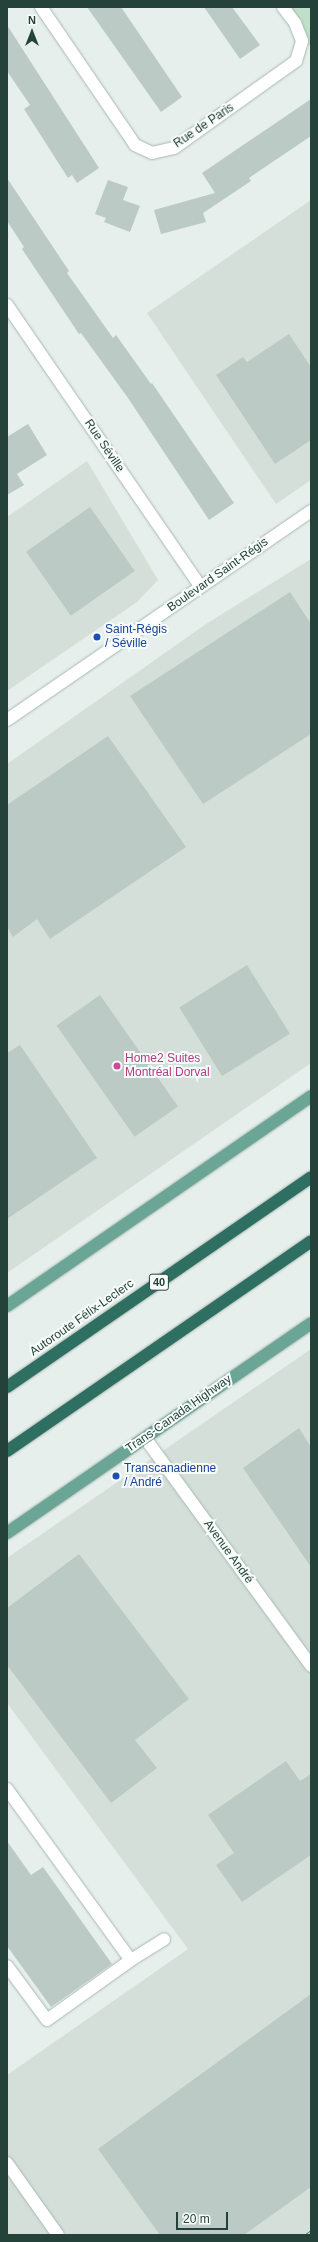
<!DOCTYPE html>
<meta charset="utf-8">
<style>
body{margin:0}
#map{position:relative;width:318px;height:2242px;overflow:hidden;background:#e6efeb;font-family:Helvetica,sans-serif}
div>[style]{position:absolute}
.built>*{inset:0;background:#d4dfda}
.green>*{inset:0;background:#bfe0c8}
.building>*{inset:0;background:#bbcac4;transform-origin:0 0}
.roads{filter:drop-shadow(0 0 1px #a8b8b2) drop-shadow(0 0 1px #a8b8b2)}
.minor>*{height:12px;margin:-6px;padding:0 6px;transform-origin:6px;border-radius:6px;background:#fff}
.major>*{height:12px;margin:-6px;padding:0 6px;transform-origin:6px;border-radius:6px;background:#6aa596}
.highway>*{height:12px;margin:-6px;padding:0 6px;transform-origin:6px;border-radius:6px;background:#2f6f62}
.tram>*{height:1px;margin:-0.5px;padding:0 0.5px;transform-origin:0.5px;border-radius:0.5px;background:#5f7d75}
.dots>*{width:11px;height:11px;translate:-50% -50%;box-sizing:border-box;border:2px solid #f7fbf9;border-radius:50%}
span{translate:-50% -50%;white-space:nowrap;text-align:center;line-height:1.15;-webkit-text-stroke:4px #f7fbf9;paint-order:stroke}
.shield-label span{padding:1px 3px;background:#f7fbf9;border:1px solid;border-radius:3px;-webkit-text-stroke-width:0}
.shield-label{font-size:11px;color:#24423a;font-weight:700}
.street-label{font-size:12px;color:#24423a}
.transit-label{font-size:12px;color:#164399}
.left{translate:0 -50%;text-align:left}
.hotel-label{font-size:12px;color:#b23c85}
.frame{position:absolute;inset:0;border:8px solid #24423a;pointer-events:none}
.north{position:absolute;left:12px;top:12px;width:40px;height:40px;-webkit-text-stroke:3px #f7fbf9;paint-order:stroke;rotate:0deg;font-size:11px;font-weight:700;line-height:16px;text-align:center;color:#24423a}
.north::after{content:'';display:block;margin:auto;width:14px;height:18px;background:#24423a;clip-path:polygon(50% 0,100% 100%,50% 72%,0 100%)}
.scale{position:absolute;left:176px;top:2212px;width:52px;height:18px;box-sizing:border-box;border:2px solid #24423a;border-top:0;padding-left:5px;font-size:12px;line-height:14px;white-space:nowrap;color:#24423a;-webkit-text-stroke:3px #f7fbf9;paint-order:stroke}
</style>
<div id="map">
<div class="built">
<div style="clip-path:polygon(311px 200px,311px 480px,276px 504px,147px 313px)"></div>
<div style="clip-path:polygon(87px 461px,158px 580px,137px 602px,7px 691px,7px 517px)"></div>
<div style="clip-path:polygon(311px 559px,311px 1063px,7px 1273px,7px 764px,206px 624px)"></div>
<div style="clip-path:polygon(311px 1349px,311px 2235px,7px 2235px,7px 2075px,188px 1949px,7px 1703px,7px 1558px)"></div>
</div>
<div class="green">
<div style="clip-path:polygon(293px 7px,311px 7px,311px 46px,302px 41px,286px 11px)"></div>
</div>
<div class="building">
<div style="clip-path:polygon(87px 7px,121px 7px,182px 97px,161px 112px)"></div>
<div style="clip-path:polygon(204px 7px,232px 7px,260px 45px,240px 59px)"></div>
<div style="clip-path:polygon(7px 25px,99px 168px,77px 183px,72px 175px,68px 178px,24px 109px,30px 105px,7px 71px)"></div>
<div style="clip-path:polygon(311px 99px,311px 136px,249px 178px,251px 181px,203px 213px,206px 222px,161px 234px,154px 210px,215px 193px,202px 173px)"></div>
<div style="clip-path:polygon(7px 178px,69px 271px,67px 273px,113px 338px,116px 335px,151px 384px,152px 383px,234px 503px,209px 520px,128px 398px,81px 333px,79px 334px,22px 249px,24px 247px,7px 221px)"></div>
<div style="clip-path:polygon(108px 180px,128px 187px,123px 200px,140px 206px,130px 232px,104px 222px,106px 218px,95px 214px)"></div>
<div style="clip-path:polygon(289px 334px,311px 367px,311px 440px,275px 464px,216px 375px,243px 357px,247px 362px)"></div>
<div style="clip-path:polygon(28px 424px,47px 455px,17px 474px,24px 485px,7px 495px,7px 437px)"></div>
<div style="left:90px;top:507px;width:78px;height:78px;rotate:55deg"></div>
<div style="clip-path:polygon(290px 592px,311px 624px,311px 734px,203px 804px,130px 696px)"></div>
<div style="clip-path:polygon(108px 736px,186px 847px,50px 939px,37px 919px,13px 937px,7px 927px,7px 805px)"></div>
<div style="left:247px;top:965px;width:81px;height:80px;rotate:58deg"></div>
<div style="left:100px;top:995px;width:136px;height:53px;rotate:55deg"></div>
<div style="clip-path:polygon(20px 1045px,97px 1158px,7px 1219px,7px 1053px)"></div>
<div style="clip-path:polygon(299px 1428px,311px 1447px,311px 1567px,243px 1468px)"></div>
<div style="clip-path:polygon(79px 1554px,189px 1699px,135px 1740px,157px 1768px,111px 1803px,7px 1665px,7px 1608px)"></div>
<div style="clip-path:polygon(286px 1761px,300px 1781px,311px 1774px,311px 1855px,242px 1902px,216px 1865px,234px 1853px,208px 1815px)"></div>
<div style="clip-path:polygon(7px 1841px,31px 1875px,43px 1867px,112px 1964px,51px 2007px,7px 1946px)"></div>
<div style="clip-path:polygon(311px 1994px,311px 2187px,244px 2235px,160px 2235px,98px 2149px)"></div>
</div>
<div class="roads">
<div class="minor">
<div style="left:41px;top:7px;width:167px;rotate:55.7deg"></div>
<div style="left:135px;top:145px;width:19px;rotate:25deg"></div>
<div style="left:152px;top:153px;width:23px;rotate:-13deg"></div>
<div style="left:174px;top:148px;width:150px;rotate:-35.5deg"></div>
<div style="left:296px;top:61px;width:21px;rotate:-73deg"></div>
<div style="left:302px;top:41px;width:19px;rotate:-111deg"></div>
<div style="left:295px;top:23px;width:20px;rotate:-127deg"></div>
<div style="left:7px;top:305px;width:342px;rotate:55.5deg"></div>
<div style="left:7px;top:720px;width:369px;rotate:-34.5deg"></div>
<div style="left:145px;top:1438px;width:282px;rotate:53.9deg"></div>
<div style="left:7px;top:1789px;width:211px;rotate:54.1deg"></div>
<div style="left:131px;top:1960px;width:103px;rotate:144.5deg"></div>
<div style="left:47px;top:2020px;width:67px;rotate:-126.5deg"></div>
<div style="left:131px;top:1960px;width:39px;rotate:-32deg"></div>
<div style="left:7px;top:2163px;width:88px;rotate:54.7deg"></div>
</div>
<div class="major">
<div style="left:7px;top:1306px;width:369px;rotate:-34.6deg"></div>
<div style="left:7px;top:1533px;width:369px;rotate:-34.6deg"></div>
</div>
<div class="highway">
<div style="left:7px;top:1387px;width:369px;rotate:-34.6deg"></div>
<div style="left:7px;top:1451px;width:369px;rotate:-34.6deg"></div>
</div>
</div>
<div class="tram">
<div style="left:304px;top:2235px;width:9px;rotate:-36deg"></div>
</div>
<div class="dots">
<div style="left:97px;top:637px;background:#1a4fb4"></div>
<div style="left:117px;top:1066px;background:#d1479c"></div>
<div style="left:116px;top:1476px;background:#1a4fb4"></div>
</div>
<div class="shield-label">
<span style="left:159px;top:1282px">40</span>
</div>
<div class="street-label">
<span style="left:204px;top:126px;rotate:-34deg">Rue de Paris</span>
<span style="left:104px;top:446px;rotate:56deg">Rue Séville</span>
<span style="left:218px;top:575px;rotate:-35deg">Boulevard Saint-Régis</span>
<span style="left:82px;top:1318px;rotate:-35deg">Autoroute Félix-Leclerc</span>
<span style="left:179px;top:1414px;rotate:-35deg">Trans-Canada Highway</span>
<span style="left:228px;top:1552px;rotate:54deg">Avenue André</span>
</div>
<div class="transit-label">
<span class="left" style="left:105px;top:637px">Saint-Régis<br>/ Séville</span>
<span class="left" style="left:124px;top:1476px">Transcanadienne<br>/ André</span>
</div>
<div class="hotel-label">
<span class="left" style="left:125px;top:1066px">Home2 Suites<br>Montréal Dorval</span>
</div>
<div class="frame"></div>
<div class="north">N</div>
<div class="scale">20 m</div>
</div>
